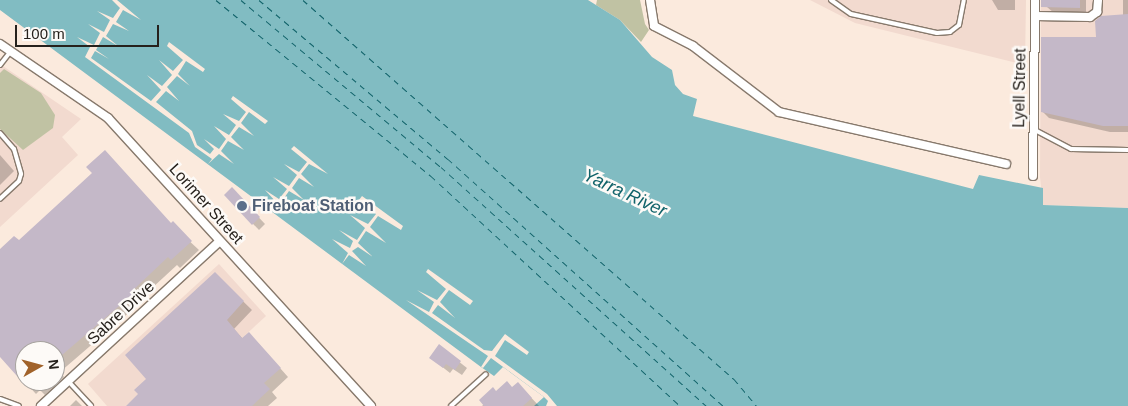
<!DOCTYPE html>
<html>
<head>
<meta charset="utf-8">
<style>
  body { margin:0 }
  #map { position:relative; width:1128px; height:406px; overflow:hidden; background:#fbeadd; font-family:Helvetica,sans-serif }
  div>[style] { position:absolute }
  [style*='--x'] { left:calc(var(--x)*1px); top:calc(var(--y)*1px); width:calc(var(--w)*1px); rotate:calc(var(--a)*1deg) }
  .industrial>* { inset:0; background:#f2dacf }
  .green>* { inset:0; background:#c0c2a3 }
  .water>* { inset:0; background:#81bcc2 }
  .pier>* { inset:0; background:#fbeadd }
  .shadow>* { inset:0; background:#0003 }
  .ferry>* { height:1px; margin-top:-0.5px; transform-origin:0; background:repeating-linear-gradient(90deg,#11636a 0 6px,transparent 0 11px) }
  .building>* { inset:0; background:#c4b8c8 }
  .roads { filter:drop-shadow(1px 0 #87796c) drop-shadow(-1px 0 #87796c) drop-shadow(0 1px #87796c) drop-shadow(0 -1px #87796c) }
  .lane>* { height:4px; margin:-2px; padding:0 2px; transform-origin:2px; border-radius:2px; background:#fff }
  .street>* { height:8px; margin:-4px; padding:0 4px; transform-origin:4px; border-radius:4px; background:#fff }
  .dots>* { width:14px; height:14px; translate:-50% -50%; box-sizing:border-box; border:2px solid #fdfaf7; border-radius:50% }
  span { translate:-50% -50%; white-space:nowrap; text-align:center; line-height:1.15; -webkit-text-stroke:5px #fdfaf7; paint-order:stroke }
  .street-label { font-size:16px; color:#26211c }
  .service-label { font-size:16px; color:#4e5e75; font-weight:700 }
  .left { translate:0 -50%; text-align:left }
  .water-label { font-size:18px; color:#11636a; font-style:italic }
  .north { position:absolute; left:15px; top:341px; width:50px; height:50px; box-sizing:border-box; background:#fdfaf7; border:1px solid #a7a39f; border-radius:50%; rotate:83deg; font-size:14px; font-weight:700; line-height:20px; text-align:center; color:#26211c }
  .north::after { content:''; display:block; margin:auto; width:18px; height:22px; background:#a1622a; clip-path:polygon(50% 0,100% 100%,50% 72%,0 100%) }
  .scale { position:absolute; left:15px; top:25px; width:144px; height:22px; box-sizing:border-box; border:2px solid #26211c; border-top:0; padding-left:6px; font-size:15px; line-height:18px; white-space:nowrap; color:#26211c; -webkit-text-stroke:4px #fdfaf7; paint-order:stroke }
</style>
</head>
<body>
<div id="map">
  <div class="industrial">
    <div style="clip-path:polygon(810px 0,1026px 0,1025px 65px,855px 23px)"></div>
    <div style="clip-path:polygon(1041px 0,1128px 0,1128px 208px,1043px 205px,1040px 177px)"></div>
    <div style="clip-path:polygon(0 64px,81px 119px,62px 137px,78px 155px,0 227px)"></div>
    <div style="clip-path:polygon(219px 264px,266px 316px,168px 406px,107px 406px,88px 384px)"></div>
  </div>
  <div class="green">
    <div style="clip-path:polygon(597px 0,640px 0,645px 24px,649px 30px,641px 42px,620px 20px,596px 5px)"></div>
    <div style="clip-path:polygon(4px 69px,41px 93px,55px 115px,53px 128px,23px 150px,0 129px,0 73px)"></div>
  </div>
  <div class="water">
    <div style="clip-path:polygon(0 0,588px 0,620px 20px,652px 57px,672px 70px,675px 85px,683px 94px,697px 99px,693px 116px,973px 189px,979px 175px,1043px 188px,1043px 205px,1128px 208px,1128px 406px,534px 406px,544px 397px,503px 367px,494px 376px,481px 367px,0 10px)"></div>
  </div>
  <div class="pier">
    <div style="clip-path:polygon(112px 0,117px 0,141px 20px,123px 10px,116px 22px,129px 31px,113px 24px,106px 36px,118px 46px,103px 37px,96px 50px,109px 59px,95px 51px,91px 58px,151px 101px,161px 90px,147px 75px,162px 86px,172px 75px,159px 60px,173px 71px,183px 60px,167px 46px,169px 42px,205px 69px,203px 72px,186px 61px,178px 74px,190px 86px,177px 76px,167px 87px,179px 101px,166px 91px,156px 102px,192px 131px,197px 145px,210px 154px,214px 149px,204px 139px,219px 149px,226px 139px,214px 126px,229px 135px,236px 125px,223px 114px,239px 121px,246px 112px,231px 99px,233px 96px,268px 121px,265px 124px,249px 112px,241px 123px,254px 136px,239px 127px,231px 137px,244px 150px,228px 141px,221px 151px,234px 164px,219px 154px,208px 164px,212px 159px,195px 147px,189px 133px,85px 57px,90px 47px,77px 37px,94px 45px,100px 33px,88px 24px,104px 32px,110px 20px,97px 11px,113px 18px,120px 8px)"></div>
    <div style="clip-path:polygon(294px 146px,328px 174px,309px 164px,301px 174px,314px 187px,299px 178px,292px 188px,304px 200px,289px 191px,282px 201px,295px 213px,281px 204px,273px 212px,277px 203px,265px 190px,279px 199px,287px 189px,273px 177px,289px 186px,297px 175px,284px 164px,299px 172px,307px 162px,291px 149px)"></div>
    <div style="clip-path:polygon(362px 196px,403px 226px,401px 230px,378px 216px,370px 227px,386px 243px,366px 231px,358px 243px,373px 257px,358px 247px,352px 251px,366px 266px,349px 255px,342px 264px,348px 253px,332px 239px,350px 248px,353px 241px,339px 230px,357px 240px,365px 228px,350px 215px,368px 224px,376px 214px,359px 200px)"></div>
    <div style="clip-path:polygon(428px 269px,473px 301px,470px 305px,449px 290px,440px 302px,455px 318px,438px 305px,432px 313px,484px 350px,492px 351px,505px 334px,529px 352px,527px 355px,505px 340px,495px 356px,547px 394px,557px 406px,546px 406px,548px 401px,544px 397px,491px 358px,483px 368px,481px 367px,488px 356px,406px 300px,429px 312px,434px 302px,417px 290px,437px 300px,446px 289px,426px 272px)"></div>
  </div>
  <div class="shadow">
    <div style="clip-path:polygon(992px 0,1015px 0,1015px 10px,998px 10px)"></div>
    <div style="clip-path:polygon(1048px 0,1086px 0,1086px 13px,1054px 13px,1047px 7px)"></div>
    <div style="clip-path:polygon(1123px 0,1128px 0,1128px 132px,1110px 132px,1049px 118px,1042px 111px,1098px 38px,1123px 15px)"></div>
    <div style="clip-path:polygon(0 155px,14px 171px,0 185px)"></div>
    <div style="clip-path:polygon(225px 195px,238px 195px,265px 224px,259px 230px)"></div>
    <div style="clip-path:polygon(evenodd,171px 224px,199px 250px,180px 268px,177px 265px,138px 301px,140px 303px,60px 372px,64px 377px,45px 395px,40px 390px,36px 394px,0 355px,0 250px,19px 242px,171px 224px,25px 351px,55px 351px,55px 381px,25px 381px,25px 351px)"></div>
    <div style="clip-path:polygon(215px 274px,252px 310px,234px 329px,243px 339px,257px 342px,288px 377px,272px 392px,277px 398px,268px 406px,134px 406px)"></div>
    <div style="clip-path:polygon(439px 346px,467px 368px,462px 375px,453px 369px,450px 373px,431px 358px)"></div>
    <div style="clip-path:polygon(512px 389px,526px 392px,539px 406px,482px 406px,497px 392px)"></div>
    <div style="clip-path:polygon(76px 400px,82px 406px,70px 406px)"></div>
  </div>
  <div class="ferry">
    <div style="--x:216;--y:0;--w:278;--a:39.3"></div>
    <div style="--x:431;--y:176;--w:339;--a:42.7"></div>
    <div style="--x:241;--y:0;--w:261;--a:39.9"></div>
    <div style="--x:441;--y:167;--w:357;--a:42"></div>
    <div style="--x:259;--y:0;--w:247;--a:40.1"></div>
    <div style="--x:448;--y:159;--w:370;--a:41.9"></div>
    <div style="--x:303;--y:0;--w:574;--a:41.33"></div>
    <div style="--x:734;--y:379;--w:35;--a:50"></div>
  </div>
  <div class="building">
    <div style="clip-path:polygon(1041px 0,1080px 0,1080px 8px,1041px 7px)"></div>
    <div style="clip-path:polygon(1128px 14px,1128px 126px,1103px 126px,1041px 112px,1041px 37px,1096px 37px,1095px 21px,1101px 16px)"></div>
    <div style="clip-path:polygon(105px 150px,171px 223px,173px 221px,192px 241px,171px 260px,168px 257px,131px 292px,133px 294px,55px 361px,55px 351px,25px 351px,25px 385px,0 357px,0 249px,14px 236px,19px 240px,92px 173px,86px 167px)"></div>
    <div style="clip-path:polygon(232px 187px,260px 217px,252px 225px,224px 195px)"></div>
    <div style="clip-path:polygon(215px 272px,244px 301px,227px 320px,242px 338px,249px 332px,281px 368px,264px 383px,270px 389px,252px 406px,126px 406px,138px 394px,134px 390px,146px 379px,125px 355px)"></div>
    <div style="clip-path:polygon(439px 344px,461px 361px,455px 370px,446px 364px,443px 368px,429px 358px)"></div>
    <div style="clip-path:polygon(507px 381px,512px 387px,518px 382px,532px 398px,523px 406px,484px 406px,479px 400px,493px 387px,496px 391px)"></div>
  </div>
  <div class="roads">
    <div class="lane">
      <div style="--x:831;--y:0;--w:24;--a:35"></div>
      <div style="--x:851;--y:14;--w:88;--a:12.5"></div>
      <div style="--x:937;--y:33;--w:13;--a:-4"></div>
      <div style="--x:950;--y:32;--w:11;--a:-38"></div>
      <div style="--x:959;--y:25;--w:25;--a:-79"></div>
      <div style="--x:0;--y:65;--w:16;--a:-52"></div>
      <div style="--x:1033;--y:129;--w:43;--a:27.8"></div>
      <div style="--x:1071;--y:149;--w:57;--a:1"></div>
      <div style="--x:0;--y:133;--w:21;--a:49"></div>
      <div style="--x:14;--y:149;--w:26;--a:74"></div>
      <div style="--x:21;--y:174;--w:7;--a:106"></div>
      <div style="--x:19;--y:181;--w:26;--a:137"></div>
      <div style="--x:68;--y:381;--w:34;--a:47"></div>
      <div style="--x:0;--y:399;--w:20;--a:20"></div>
      <div style="--x:451;--y:406;--w:47;--a:-42.4"></div>
    </div>
    <div class="street">
      <div style="--x:650;--y:0;--w:26;--a:81"></div>
      <div style="--x:654;--y:26;--w:44;--a:27.1"></div>
      <div style="--x:693;--y:46;--w:108;--a:37.5"></div>
      <div style="--x:779;--y:112;--w:233;--a:12.9"></div>
      <div style="--x:1035;--y:16;--w:55;--a:1"></div>
      <div style="--x:1090;--y:17;--w:9;--a:-36"></div>
      <div style="--x:1097;--y:12;--w:12;--a:-85"></div>
      <div style="--x:0;--y:44;--w:131;--a:34.4"></div>
      <div style="--x:108;--y:118;--w:390;--a:47.6"></div>
      <div style="--x:1033;--y:176;--w:176;--a:-89.3"></div>
      <div style="--x:41;--y:406;--w:243;--a:-42.7"></div>
    </div>
  </div>
  <div class="dots">
    <div style="left:242px;top:206px;background:#5c6f8a"></div>
  </div>
  <div class="street-label">
    <span style="left:1020px;top:88px;rotate:-89deg">Lyell Street</span>
    <span style="left:206px;top:204px;rotate:48deg">Lorimer Street</span>
    <span style="left:121px;top:313px;rotate:-43deg">Sabre Drive</span>
  </div>
  <div class="service-label">
    <span class="left" style="left:252px;top:206px">Fireboat Station</span>
  </div>
  <div class="water-label">
    <span style="left:625px;top:193px;rotate:25deg">Yarra River</span>
  </div>
  <div class="north">N</div>
  <div class="scale">100 m</div>
</div>
</body>
</html>
